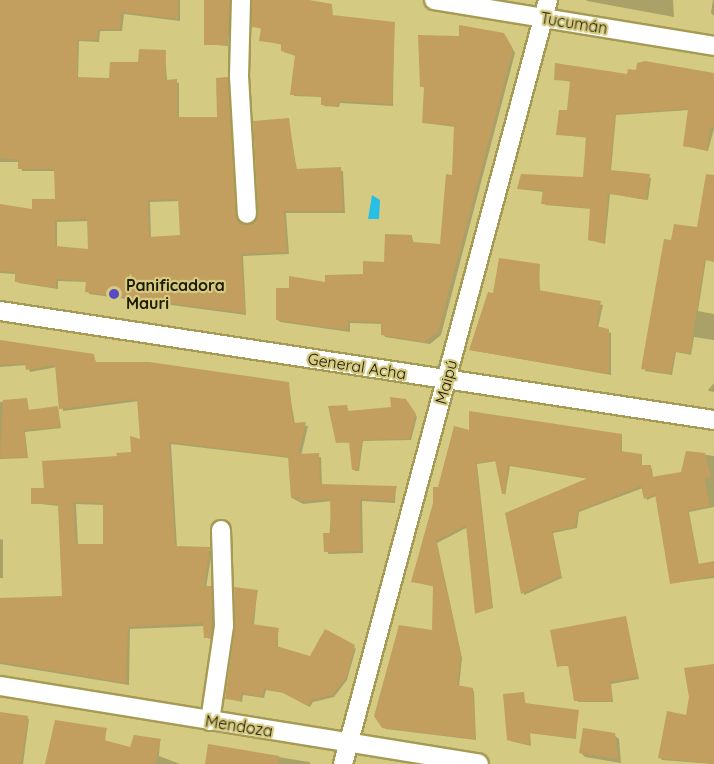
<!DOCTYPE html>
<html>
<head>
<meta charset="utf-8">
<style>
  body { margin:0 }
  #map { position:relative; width:714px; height:764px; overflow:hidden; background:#d5ca82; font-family:Quicksand,sans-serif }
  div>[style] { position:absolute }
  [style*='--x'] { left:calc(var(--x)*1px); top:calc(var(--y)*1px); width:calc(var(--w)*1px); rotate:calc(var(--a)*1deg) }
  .water>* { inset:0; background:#28bfe6 }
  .shadow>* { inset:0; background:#0003 }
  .building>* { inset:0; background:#c29f5f }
  .roads { filter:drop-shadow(2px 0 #a59b54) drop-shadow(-2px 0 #a59b54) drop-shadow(0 2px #a59b54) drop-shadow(0 -2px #a59b54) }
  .minor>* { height:18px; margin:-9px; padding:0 9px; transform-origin:9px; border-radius:9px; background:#fff }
  .dots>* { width:16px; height:16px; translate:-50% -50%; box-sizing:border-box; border:3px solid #d5ca82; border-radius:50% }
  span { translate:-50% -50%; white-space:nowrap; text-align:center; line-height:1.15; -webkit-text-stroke:4.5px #d5ca82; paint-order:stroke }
  .street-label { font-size:16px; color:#1f1a00 }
  .poi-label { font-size:16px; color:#1f1a00; font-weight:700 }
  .left { translate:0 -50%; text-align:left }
</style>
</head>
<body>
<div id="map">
  <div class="water">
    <div style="clip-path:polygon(372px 195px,380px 200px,379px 219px,368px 219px)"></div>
  </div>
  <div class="shadow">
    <div style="clip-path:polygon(evenodd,0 0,180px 0,180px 21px,124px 14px,122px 31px,100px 31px,99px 42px,79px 41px,78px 79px,111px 79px,165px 52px,167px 81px,179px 83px,179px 118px,219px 118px,227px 79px,238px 218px,242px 225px,254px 225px,260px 214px,288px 120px,297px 170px,343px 171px,345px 213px,286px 213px,289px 254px,243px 256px,246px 315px,89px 294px,87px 282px,58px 281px,58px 289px,19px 283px,16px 274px,0 273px,0 205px,34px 211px,56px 200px,56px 171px,22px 171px,20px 162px,0 162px,0 0,180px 201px,181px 237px,151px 239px,150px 202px,180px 201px,0 0,89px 221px,89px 250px,57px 248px,57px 222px,89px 221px)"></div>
    <div style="clip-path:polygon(205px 0,232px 0,228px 46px,206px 44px)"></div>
    <div style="clip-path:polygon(253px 0,298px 0,332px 6px,333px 17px,394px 24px,393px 106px,340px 103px,339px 107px,324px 106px,322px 97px,294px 96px,296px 56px,284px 52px,283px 45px,261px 40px,262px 29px,253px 26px)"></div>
    <div style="clip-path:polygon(586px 0,673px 0,674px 17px,587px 1px)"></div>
    <div style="clip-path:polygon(713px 0,714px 0,714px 16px,711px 13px)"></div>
    <div style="clip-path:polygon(506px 37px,515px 53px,441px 335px,430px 344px,385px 337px,383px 324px,350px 323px,350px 332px,280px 322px,277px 319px,327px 284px,364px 275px,386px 264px,412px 237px,414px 244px,441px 245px,453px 177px,456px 127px,424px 123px,426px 89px,421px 86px)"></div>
    <div style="clip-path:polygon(714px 74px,714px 129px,708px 151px,684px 146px,689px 110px,616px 115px,611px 171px,651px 178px,648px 200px,610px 194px,605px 244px,589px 240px,592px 209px,545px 205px,545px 192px,518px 189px,584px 178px,588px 138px,558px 134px,569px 112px,571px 82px,556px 79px)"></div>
    <div style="clip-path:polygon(714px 185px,714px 262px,706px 260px,698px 311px,714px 314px,714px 340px,694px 337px,691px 355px,676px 352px,672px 375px,645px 371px,673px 242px,698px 229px)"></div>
    <div style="clip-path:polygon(539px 265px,540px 292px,603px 305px,598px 328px,611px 333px,611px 375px,470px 350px,495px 295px)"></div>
    <div style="clip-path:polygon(evenodd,0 342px,93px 355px,97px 364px,288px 384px,295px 424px,308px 426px,301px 456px,321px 457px,322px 486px,396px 487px,395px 503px,362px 501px,363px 553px,328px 554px,332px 501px,303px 504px,292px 498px,289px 458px,171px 444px,177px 548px,212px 551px,206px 588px,214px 591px,213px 640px,205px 637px,205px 626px,130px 629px,129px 685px,0 664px,0 600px,64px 597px,59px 506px,32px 503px,45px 490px,133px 453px,141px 441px,139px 401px,63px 411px,57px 367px,30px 372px,27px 365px,0 367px,0 342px,76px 504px,104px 505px,104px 545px,78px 545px,76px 504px)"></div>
    <div style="clip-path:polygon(714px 383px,714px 392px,709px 391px,708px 390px)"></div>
    <div style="clip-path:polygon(27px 399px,29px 411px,58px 408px,61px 428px,25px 432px,28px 458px,0 459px,0 402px)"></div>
    <div style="clip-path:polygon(407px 403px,417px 417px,411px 440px,363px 441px,359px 471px,355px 471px,351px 443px,338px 442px,347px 407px,349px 412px,392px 408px)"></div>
    <div style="clip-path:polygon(470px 432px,622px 435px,622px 453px,642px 456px,642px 467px,652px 469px,653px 478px,682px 473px,687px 452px,714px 456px,714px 507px,689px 512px,699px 565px,714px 562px,714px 578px,672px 583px,656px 496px,647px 500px,643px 488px,579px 512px,577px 528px,553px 533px,562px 578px,524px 595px,507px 513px,589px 479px,510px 466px,505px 496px,497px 461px,477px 464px,493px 608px,477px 613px,468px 527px,437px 543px,462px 658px,459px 687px,474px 691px,476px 740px,386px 729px,383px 727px,434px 632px,435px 587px,413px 581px,439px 488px)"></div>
    <div style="clip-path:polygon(0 539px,3px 540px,3px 578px,0 578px)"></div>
    <div style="clip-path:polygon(257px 592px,254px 625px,278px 629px,278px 648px,311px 658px,356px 648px,347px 680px,334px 697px,313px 702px,310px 707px,284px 693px,266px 690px,264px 698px,243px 695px,242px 702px,226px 698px)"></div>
    <div style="clip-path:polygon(625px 617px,639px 679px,611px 684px,613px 702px,578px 702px,569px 666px,558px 666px)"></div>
    <div style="clip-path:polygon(714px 666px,714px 764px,662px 760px,660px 757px,687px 717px)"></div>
    <div style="clip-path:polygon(523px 694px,526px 704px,578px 711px,576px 739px,530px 733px,531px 746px,510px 741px)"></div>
    <div style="clip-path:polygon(0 713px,29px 719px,23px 764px,0 764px)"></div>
    <div style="clip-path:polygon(106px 730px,105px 742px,131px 749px,160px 741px,159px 756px,180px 764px,47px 764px)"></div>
    <div style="clip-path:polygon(614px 735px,619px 739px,621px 763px,585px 757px,580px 752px)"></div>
    <div style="clip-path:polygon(210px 746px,309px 762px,311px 764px,207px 764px)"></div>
  </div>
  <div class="building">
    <div style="clip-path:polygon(evenodd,0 0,178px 0,178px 19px,121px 12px,120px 29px,98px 29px,97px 40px,77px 40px,77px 77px,109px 78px,110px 62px,138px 62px,139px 49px,166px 50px,165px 80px,177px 79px,177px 117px,217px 117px,216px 78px,228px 77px,238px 221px,248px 225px,258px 214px,253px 121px,289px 118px,296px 169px,341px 167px,343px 211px,284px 211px,287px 252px,241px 254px,245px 313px,85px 292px,86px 281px,56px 279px,56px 288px,15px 282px,15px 272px,0 271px,0 204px,32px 209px,32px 199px,55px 199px,54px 169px,18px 169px,18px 160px,0 158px,0 0,178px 199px,180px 235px,149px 237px,148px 200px,178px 199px,0 0,87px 219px,88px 249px,55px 246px,55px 220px,87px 219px)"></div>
    <div style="clip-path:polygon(204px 0,230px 0,227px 45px,204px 45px)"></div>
    <div style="clip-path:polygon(252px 0,309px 0,332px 4px,332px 15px,395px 22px,392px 104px,338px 101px,338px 106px,321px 105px,321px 96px,290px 95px,295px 55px,281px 51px,281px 44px,259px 41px,261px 28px,252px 27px)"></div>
    <div style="clip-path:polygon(459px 25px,504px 33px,513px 49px,438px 332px,424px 342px,381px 335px,381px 322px,348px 321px,348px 330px,276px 320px,276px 288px,289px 288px,289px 276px,325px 282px,325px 275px,363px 274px,363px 261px,384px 262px,385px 234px,412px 235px,412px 242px,440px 244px,446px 174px,452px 175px,454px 125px,422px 123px,424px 87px,420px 87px,418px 35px,459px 36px)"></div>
    <div style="clip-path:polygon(645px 61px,714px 73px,714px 127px,710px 127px,707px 150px,683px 146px,688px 109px,615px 114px,610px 170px,650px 174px,646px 200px,608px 193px,604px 243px,588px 240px,590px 208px,541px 204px,543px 190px,517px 189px,521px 174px,583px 177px,586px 137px,556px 135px,559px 110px,567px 110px,570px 81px,554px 80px,555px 63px,627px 74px,628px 69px,636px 70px,637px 63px)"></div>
    <div style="clip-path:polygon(706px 174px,714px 175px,714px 261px,705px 260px,690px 354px,675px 351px,670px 374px,641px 369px,664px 239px,671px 240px,674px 224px,697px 227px)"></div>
    <div style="clip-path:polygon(499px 258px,540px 264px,538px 290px,601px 301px,596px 326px,609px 329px,609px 374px,469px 350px,488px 292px,493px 293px)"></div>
    <div style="clip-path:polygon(evenodd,0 340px,94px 354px,95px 362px,149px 362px,289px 382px,293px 423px,306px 422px,298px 454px,319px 453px,320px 484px,397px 486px,393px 501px,360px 499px,361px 551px,324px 552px,323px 533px,331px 533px,330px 499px,299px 501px,299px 497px,291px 498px,288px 457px,169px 442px,175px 546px,210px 547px,204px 586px,212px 586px,211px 638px,204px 638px,203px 623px,128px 627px,126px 683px,0 662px,0 598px,62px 596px,58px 504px,31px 504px,31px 488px,44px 488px,42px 461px,117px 456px,116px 453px,131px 452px,130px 436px,140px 439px,137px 399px,59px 409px,55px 365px,26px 370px,25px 363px,0 365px,0 340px,73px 502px,103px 503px,103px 544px,76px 544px,73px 502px)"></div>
    <div style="clip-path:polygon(390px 397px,406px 399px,416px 414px,409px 439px,362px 440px,358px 470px,352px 470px,349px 442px,336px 443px,328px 406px,347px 405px,348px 411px,391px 407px)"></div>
    <div style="clip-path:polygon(27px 398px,28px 410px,58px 406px,60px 427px,24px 430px,27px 457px,0 458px,3px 400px)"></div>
    <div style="clip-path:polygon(469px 411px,622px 434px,620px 451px,642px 454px,641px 465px,651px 465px,652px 477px,681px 472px,686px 451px,705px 453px,711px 477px,704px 479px,710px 506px,688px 510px,698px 564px,714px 561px,714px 576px,670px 584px,655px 494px,644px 499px,641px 486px,578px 511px,575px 527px,552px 531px,561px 576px,521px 594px,505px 513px,588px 478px,508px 465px,505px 494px,502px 494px,495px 460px,476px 463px,492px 607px,475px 614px,466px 525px,436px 541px,461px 655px,457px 685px,473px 688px,475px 739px,382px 728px,374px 716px,399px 625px,432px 630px,433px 586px,411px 582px,433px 503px,433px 487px,438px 487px,454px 426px,469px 430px)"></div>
    <div style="clip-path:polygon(234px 587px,258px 590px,252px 624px,279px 628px,276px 646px,310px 656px,325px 629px,355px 645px,346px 678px,332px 695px,311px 700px,308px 706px,281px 692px,264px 689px,262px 697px,242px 693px,240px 701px,225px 699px,235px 627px)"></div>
    <div style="clip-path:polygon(626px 616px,638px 677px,610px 682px,612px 701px,574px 701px,568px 665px,557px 667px,550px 630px)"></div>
    <div style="clip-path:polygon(714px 664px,714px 764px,658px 758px,667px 711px,686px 715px,689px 697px,684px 668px)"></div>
    <div style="clip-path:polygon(524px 692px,525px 703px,579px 710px,575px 738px,529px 733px,530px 745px,507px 740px,503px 694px)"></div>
    <div style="clip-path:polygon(0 712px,28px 716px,21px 764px,0 764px)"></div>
    <div style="clip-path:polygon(55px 720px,107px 728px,104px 740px,130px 747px,134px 735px,161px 739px,155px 764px,45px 764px)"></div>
    <div style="clip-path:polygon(583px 728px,615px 733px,618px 759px,579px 753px)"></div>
    <div style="clip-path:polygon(208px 744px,279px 756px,279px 764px,205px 764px)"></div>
  </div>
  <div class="roads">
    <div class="minor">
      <div style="--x:241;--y:0;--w:76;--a:91.5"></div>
      <div style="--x:239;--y:76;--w:138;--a:86.7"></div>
      <div style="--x:434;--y:0;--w:284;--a:9.3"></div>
      <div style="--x:0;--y:311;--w:722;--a:8.68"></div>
      <div style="--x:0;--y:686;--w:485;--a:9.2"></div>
      <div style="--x:210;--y:721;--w:96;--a:-81.6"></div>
      <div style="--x:224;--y:626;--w:96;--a:-91.8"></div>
      <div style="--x:343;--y:764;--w:791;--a:-74.98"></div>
    </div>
  </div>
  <div class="dots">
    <div style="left:114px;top:294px;background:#554bc3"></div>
  </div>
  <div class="street-label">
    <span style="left:574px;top:23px;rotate:9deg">Tucumán</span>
    <span style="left:357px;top:366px;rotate:9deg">General Acha</span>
    <span style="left:446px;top:382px;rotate:-75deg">Maipú</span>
    <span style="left:239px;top:726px;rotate:9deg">Mendoza</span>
  </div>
  <div class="poi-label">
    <span class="left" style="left:126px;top:294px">Panificadora<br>Mauri</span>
  </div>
</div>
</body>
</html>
